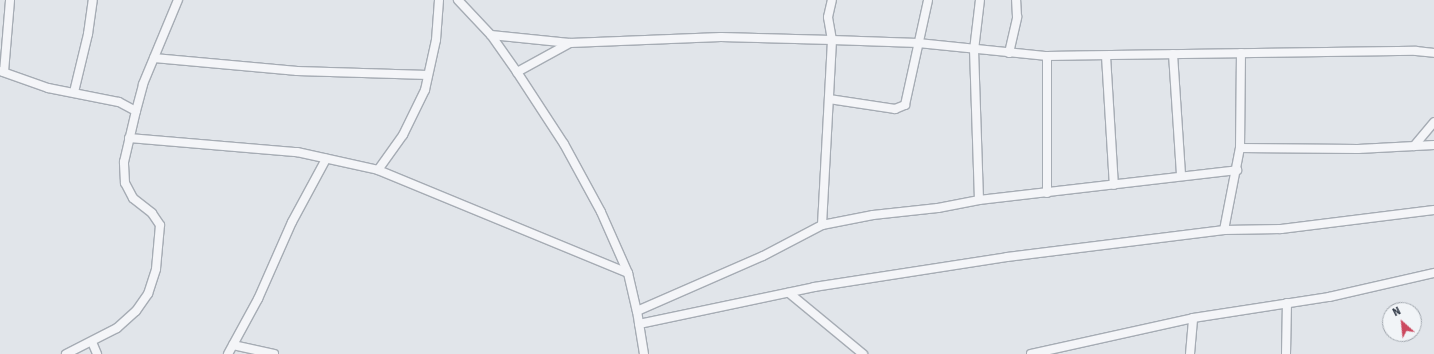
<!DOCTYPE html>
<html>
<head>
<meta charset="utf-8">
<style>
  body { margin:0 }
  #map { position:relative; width:1434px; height:354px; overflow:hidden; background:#e1e5ea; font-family:"Source Sans 3",sans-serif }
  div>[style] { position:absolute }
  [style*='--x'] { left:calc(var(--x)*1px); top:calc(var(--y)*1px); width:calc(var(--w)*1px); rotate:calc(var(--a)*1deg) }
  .roads { filter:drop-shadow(1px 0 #a6acb4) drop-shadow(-1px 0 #a6acb4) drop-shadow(0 1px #a6acb4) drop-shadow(0 -1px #a6acb4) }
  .minor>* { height:8px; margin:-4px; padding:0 4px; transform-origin:4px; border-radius:4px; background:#f4f5f8 }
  span { translate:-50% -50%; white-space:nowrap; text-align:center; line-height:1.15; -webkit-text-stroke:3.5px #f1f4f7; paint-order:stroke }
  .north { position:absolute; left:1382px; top:302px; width:40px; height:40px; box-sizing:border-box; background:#f1f4f7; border:1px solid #a1a7ae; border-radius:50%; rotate:333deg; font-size:11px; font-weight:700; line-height:16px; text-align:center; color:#2a3341 }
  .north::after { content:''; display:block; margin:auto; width:14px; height:18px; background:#cc495f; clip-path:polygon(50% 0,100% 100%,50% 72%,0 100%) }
</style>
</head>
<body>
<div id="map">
  <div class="roads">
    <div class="minor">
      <div style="--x:458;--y:0;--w:48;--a:46.7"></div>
      <div style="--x:491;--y:35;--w:45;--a:54.9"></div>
      <div style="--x:517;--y:72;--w:86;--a:56.9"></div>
      <div style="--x:564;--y:144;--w:77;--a:61.4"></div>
      <div style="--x:601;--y:212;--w:67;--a:66.1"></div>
      <div style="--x:628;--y:273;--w:39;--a:77"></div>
      <div style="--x:637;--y:311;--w:44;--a:80.8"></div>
      <div style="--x:491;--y:35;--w:79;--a:5.8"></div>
      <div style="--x:570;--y:43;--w:151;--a:-2.3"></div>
      <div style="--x:721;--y:37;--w:111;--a:1.5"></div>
      <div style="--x:832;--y:40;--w:86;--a:2"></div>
      <div style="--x:918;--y:43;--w:130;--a:5.8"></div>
      <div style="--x:1047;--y:56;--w:369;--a:-0.8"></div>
      <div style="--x:1416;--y:51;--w:18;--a:6"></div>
      <div style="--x:1009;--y:53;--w:37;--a:-77"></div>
      <div style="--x:1017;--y:17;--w:17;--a:-93"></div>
      <div style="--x:1173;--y:54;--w:122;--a:86.2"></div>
      <div style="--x:1047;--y:56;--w:137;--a:90"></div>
      <div style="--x:1106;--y:56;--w:129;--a:86.5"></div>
      <div style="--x:154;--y:58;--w:144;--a:5.2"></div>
      <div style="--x:297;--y:71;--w:131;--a:1.7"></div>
      <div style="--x:0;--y:71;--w:51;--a:19.5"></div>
      <div style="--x:48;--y:88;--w:72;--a:11.2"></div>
      <div style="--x:119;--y:102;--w:19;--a:28"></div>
      <div style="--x:136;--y:111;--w:28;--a:-75"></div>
      <div style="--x:143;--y:84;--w:91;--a:-67.4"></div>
      <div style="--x:4;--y:72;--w:72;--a:-85.2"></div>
      <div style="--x:517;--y:72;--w:60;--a:-28.7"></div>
      <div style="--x:74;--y:92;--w:60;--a:-76.4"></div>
      <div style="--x:88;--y:34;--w:34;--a:-82"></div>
      <div style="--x:829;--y:99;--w:67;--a:8.6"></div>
      <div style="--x:895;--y:109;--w:11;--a:-22"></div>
      <div style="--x:905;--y:105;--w:107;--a:-77.6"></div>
      <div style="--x:129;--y:138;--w:169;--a:4.8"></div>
      <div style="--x:297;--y:152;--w:83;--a:12.5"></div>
      <div style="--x:378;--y:170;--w:270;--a:22.4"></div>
      <div style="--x:1414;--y:146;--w:31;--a:-50"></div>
      <div style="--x:1240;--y:148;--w:118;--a:0.5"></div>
      <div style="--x:1358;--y:149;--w:76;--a:-3"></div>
      <div style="--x:378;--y:170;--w:43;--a:-54.5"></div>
      <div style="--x:403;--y:135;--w:50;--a:-63.9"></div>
      <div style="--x:425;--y:90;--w:51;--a:-77.6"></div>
      <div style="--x:436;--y:40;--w:40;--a:-85.7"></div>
      <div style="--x:979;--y:200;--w:150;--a:-91.9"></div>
      <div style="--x:974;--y:50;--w:50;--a:-83.2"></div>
      <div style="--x:822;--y:225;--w:185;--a:-86.9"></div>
      <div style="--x:832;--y:40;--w:23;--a:-100"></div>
      <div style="--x:828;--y:17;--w:17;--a:-77"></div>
      <div style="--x:1224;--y:230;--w:84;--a:-79"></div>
      <div style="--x:1240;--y:148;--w:95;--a:-89.4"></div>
      <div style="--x:789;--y:293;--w:96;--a:39.5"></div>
      <div style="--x:637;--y:311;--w:137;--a:-23.6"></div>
      <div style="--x:763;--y:256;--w:67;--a:-27.7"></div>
      <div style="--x:822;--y:225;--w:52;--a:-11.1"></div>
      <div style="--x:873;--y:215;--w:65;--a:-6.1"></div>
      <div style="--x:938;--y:208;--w:42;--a:-11"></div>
      <div style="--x:979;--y:200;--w:260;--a:-6.6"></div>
      <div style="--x:639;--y:324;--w:179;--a:-11.9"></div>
      <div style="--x:814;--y:287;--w:195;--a:-8.8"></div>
      <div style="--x:1007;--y:257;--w:219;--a:-7.1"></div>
      <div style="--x:1224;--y:230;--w:57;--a:-1"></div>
      <div style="--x:1281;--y:229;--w:154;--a:-7.1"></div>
      <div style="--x:92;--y:342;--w:13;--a:67"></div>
      <div style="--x:233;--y:345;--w:42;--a:12.4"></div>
      <div style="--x:66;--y:354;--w:57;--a:-27"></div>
      <div style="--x:117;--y:328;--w:25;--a:-42"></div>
      <div style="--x:136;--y:311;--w:21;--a:-55"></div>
      <div style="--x:148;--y:294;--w:26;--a:-72"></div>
      <div style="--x:156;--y:269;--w:44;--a:-84.8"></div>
      <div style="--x:160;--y:225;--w:14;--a:-124"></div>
      <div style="--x:152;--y:213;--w:24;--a:-142"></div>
      <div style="--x:133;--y:198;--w:17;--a:-118"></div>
      <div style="--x:125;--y:183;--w:21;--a:-93"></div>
      <div style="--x:124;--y:162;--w:52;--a:-76.8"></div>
      <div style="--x:228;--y:354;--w:63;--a:-61.4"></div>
      <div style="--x:258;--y:299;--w:84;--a:-66.2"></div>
      <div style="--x:292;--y:222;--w:72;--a:-61.6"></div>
      <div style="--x:1031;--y:354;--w:166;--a:-12.5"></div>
      <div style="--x:1193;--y:318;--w:138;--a:-8.8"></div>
      <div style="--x:1329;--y:297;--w:108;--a:-12.9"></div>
      <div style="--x:1190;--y:354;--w:36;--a:-85"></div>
      <div style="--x:1286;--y:354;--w:51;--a:-88.9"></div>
    </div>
  </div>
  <div class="north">N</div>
</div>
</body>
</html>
